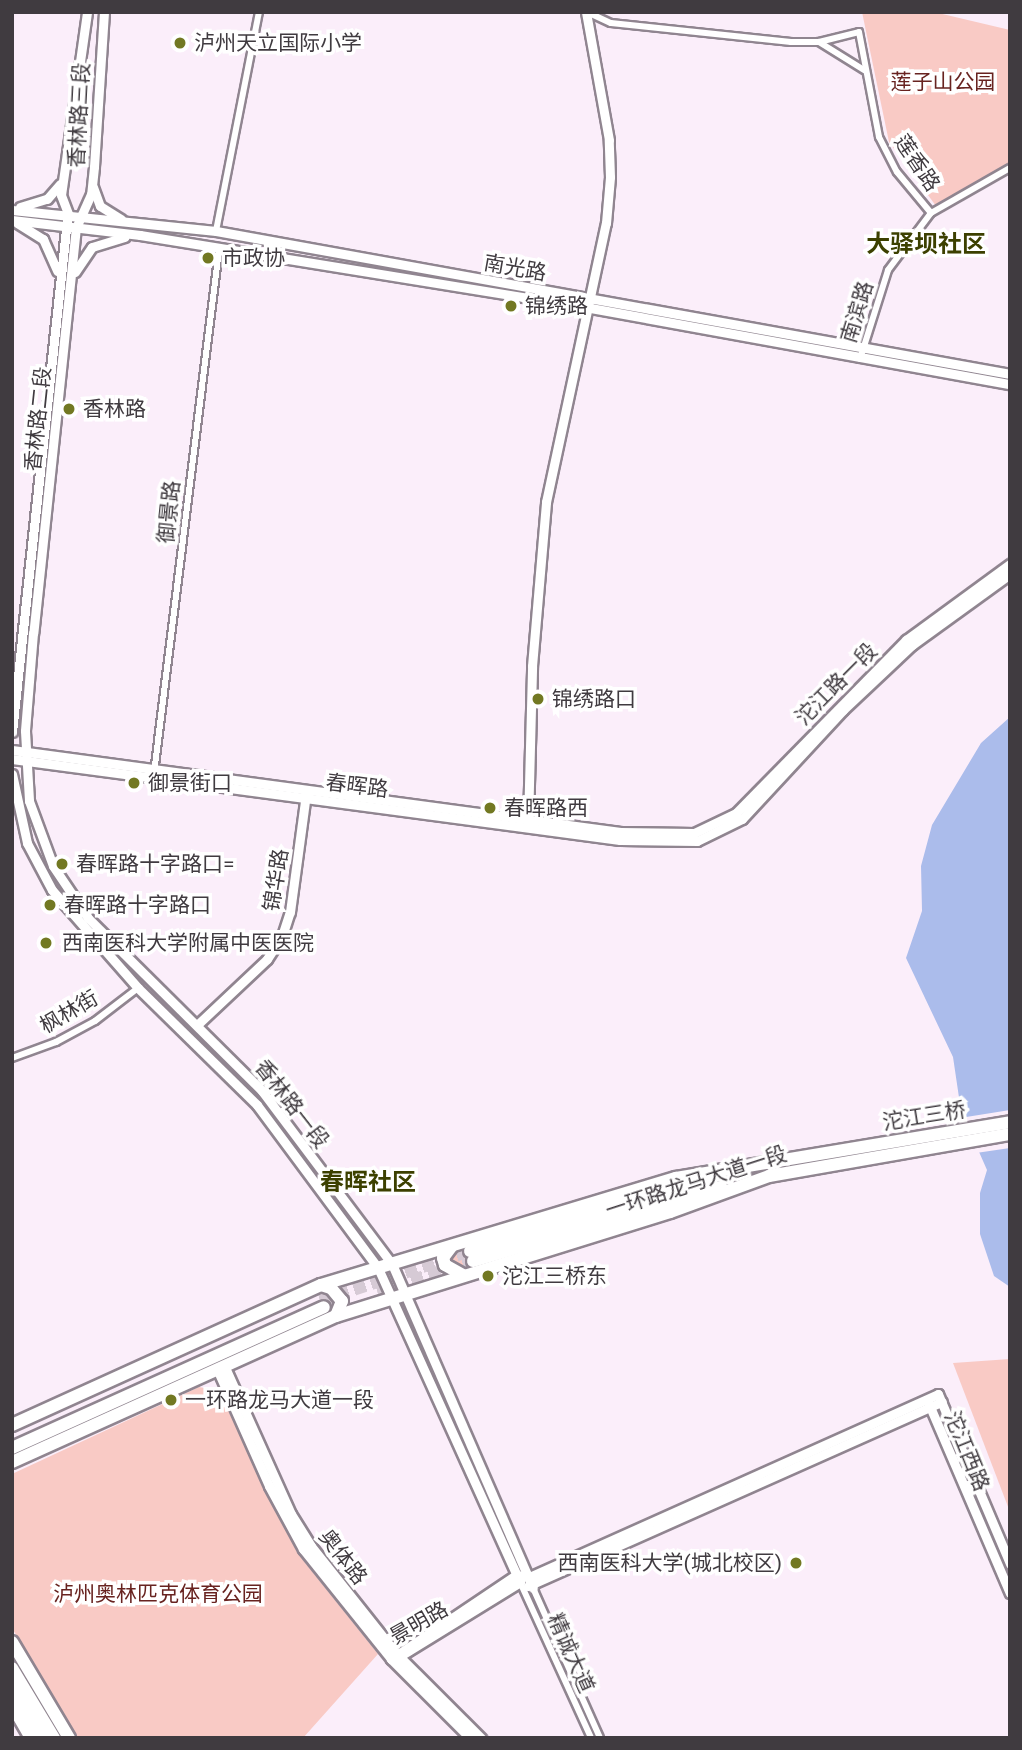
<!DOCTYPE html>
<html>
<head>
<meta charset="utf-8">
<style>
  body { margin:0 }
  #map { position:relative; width:1022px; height:1750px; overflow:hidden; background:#fbeefa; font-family:Roboto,"Noto Sans SC",sans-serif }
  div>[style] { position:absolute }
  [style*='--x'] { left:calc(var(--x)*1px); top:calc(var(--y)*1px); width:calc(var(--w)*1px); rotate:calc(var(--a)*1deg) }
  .green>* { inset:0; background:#f9cac5 }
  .water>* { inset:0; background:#abbceb }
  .pier>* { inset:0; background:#fbeefa }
  .highway-tunnel>* { height:12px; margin-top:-6px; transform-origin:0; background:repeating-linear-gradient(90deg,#d6cad5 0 12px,transparent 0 18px) }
  .roads { filter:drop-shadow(2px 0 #908590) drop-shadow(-2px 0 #908590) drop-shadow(0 2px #908590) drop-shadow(0 -2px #908590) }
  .street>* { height:6px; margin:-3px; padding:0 3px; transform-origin:3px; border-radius:3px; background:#fff }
  .secondary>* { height:9px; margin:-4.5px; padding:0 4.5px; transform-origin:4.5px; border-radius:4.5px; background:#fff }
  .highway>* { height:12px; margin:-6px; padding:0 6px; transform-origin:6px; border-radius:6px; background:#fff }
  .dots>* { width:19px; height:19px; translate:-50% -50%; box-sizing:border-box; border:4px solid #fff; border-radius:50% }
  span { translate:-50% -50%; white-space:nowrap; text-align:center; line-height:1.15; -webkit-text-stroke:7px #fff; paint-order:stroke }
  .poi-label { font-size:21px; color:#403b40 }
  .left { translate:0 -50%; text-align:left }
  .right { translate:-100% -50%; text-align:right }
  .park-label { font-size:21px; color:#682320 }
  .street-label { font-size:21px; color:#403b40 }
  .quarter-label { font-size:24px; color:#3c4000; font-weight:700 }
  .frame { position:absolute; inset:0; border:14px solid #403b40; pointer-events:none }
</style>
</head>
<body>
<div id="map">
  <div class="green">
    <div style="clip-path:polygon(862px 12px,934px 12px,1010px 30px,1010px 163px,936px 206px,889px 142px)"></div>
    <div style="clip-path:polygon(468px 1246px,472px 1266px,461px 1269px,451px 1264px,456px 1250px)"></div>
    <div style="clip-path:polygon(1010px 1359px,1010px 1512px,953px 1363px)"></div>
    <div style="clip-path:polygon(199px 1387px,220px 1391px,265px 1492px,303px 1560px,378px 1654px,303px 1738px,78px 1738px,12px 1628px,12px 1474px)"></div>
  </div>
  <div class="water">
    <div style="clip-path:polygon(1010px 717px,1010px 1287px,994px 1276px,980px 1234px,980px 1193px,987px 1170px,961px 1111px,953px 1057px,906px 958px,922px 911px,921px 866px,932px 825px,981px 743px)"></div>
  </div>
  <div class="pier">
    <div style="clip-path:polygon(1010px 1110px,1010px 1148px,976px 1153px,960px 1118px)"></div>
  </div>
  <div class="highway-tunnel">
    <div style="--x:377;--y:1291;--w:101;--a:-17.4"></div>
    <div style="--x:320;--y:1301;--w:158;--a:-18.4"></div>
  </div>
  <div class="roads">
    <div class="street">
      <div style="--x:587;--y:12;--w:26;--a:25"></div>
      <div style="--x:611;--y:23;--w:181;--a:6"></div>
      <div style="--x:791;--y:42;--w:28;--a:0"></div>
      <div style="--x:819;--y:42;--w:41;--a:-14"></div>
      <div style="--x:859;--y:32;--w:107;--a:79.2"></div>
      <div style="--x:879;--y:137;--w:39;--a:63"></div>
      <div style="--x:897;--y:172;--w:53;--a:50.3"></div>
      <div style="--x:819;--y:42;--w:53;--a:31.9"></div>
      <div style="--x:216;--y:231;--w:223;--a:-78.9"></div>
      <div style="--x:860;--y:359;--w:93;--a:-72.5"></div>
      <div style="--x:888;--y:270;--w:71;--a:-53"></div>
      <div style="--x:931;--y:213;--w:91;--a:-29.7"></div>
      <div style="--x:154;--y:773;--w:527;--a:-82.92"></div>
      <div style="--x:12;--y:1058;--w:47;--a:-20"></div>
      <div style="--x:56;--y:1042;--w:44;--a:-28.3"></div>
      <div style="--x:95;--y:1021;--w:54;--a:-37.5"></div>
      <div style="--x:520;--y:1582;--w:171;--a:65.5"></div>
      <div style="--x:533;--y:1588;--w:164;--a:65.9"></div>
    </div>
    <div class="secondary">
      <div style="--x:104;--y:12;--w:155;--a:93.7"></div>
      <div style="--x:94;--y:167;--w:27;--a:96"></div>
      <div style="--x:91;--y:194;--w:36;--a:114"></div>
      <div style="--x:76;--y:227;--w:408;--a:96"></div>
      <div style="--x:33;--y:633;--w:98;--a:94.7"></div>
      <div style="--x:25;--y:731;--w:70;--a:86.7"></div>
      <div style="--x:29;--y:801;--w:69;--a:69.7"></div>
      <div style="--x:53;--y:866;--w:63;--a:56.1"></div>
      <div style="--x:88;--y:918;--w:245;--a:44.8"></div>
      <div style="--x:262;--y:1091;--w:216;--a:53.1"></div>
      <div style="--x:392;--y:1264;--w:353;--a:66.5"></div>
      <div style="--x:93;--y:187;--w:20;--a:70"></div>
      <div style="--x:100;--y:206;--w:25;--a:32"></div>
      <div style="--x:20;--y:207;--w:28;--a:-17"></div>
      <div style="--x:47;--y:199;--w:20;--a:-49"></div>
      <div style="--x:12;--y:210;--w:205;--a:5.9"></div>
      <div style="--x:216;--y:231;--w:807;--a:10.21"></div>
      <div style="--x:69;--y:216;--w:22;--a:-111"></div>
      <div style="--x:61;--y:195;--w:185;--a:-81.9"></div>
      <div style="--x:12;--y:220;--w:129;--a:6.7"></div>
      <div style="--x:140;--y:235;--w:451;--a:9.2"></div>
      <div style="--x:585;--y:307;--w:432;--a:10.3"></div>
      <div style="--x:17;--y:223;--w:31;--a:32"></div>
      <div style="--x:43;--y:239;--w:35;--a:66"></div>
      <div style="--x:75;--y:272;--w:30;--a:-56"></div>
      <div style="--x:92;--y:247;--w:34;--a:-17"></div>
      <div style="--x:12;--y:732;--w:515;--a:-83.87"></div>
      <div style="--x:12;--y:750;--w:614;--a:7.68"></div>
      <div style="--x:620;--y:832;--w:74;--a:0.8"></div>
      <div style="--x:694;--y:833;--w:47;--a:-25.5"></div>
      <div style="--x:736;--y:813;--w:243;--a:-45.5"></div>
      <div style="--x:906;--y:640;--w:129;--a:-36.2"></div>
      <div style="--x:12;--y:759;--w:613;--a:7.59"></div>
      <div style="--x:620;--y:840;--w:77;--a:0.7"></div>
      <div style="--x:697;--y:841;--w:50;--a:-26.1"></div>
      <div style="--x:742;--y:819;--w:149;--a:-47.2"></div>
      <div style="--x:843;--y:710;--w:95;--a:-43.3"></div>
      <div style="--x:912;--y:645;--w:121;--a:-35.9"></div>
      <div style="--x:12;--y:774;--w:71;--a:77.7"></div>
      <div style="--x:27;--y:843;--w:53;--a:62"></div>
      <div style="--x:52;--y:890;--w:130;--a:48.7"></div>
      <div style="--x:138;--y:988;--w:167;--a:44.5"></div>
      <div style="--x:257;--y:1105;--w:203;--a:53.4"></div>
      <div style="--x:378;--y:1268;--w:345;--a:65.7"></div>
      <div style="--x:528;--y:823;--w:157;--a:-88.5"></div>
      <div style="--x:532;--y:666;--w:165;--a:-85.1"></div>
      <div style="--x:546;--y:502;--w:285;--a:-77.9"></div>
      <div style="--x:606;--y:223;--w:46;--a:-85"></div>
      <div style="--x:610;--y:177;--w:37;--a:-92"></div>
      <div style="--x:609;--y:140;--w:130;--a:-100.2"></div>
      <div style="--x:197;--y:1025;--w:96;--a:-43.3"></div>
      <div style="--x:267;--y:959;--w:27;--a:-57"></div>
      <div style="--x:282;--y:936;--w:25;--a:-72"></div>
      <div style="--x:290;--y:912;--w:119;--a:-82.3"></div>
      <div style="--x:224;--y:1365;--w:163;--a:65.8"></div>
      <div style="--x:291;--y:1514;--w:38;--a:58"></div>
      <div style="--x:311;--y:1546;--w:135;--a:51.6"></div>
      <div style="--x:395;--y:1652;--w:122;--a:45"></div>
      <div style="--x:217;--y:1369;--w:128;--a:66"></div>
      <div style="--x:269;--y:1486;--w:72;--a:61.6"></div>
      <div style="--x:303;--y:1549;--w:141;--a:51.3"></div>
      <div style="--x:391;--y:1659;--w:112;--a:45"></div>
      <div style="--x:928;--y:1402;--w:208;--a:66.8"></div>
      <div style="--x:528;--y:1586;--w:453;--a:-24"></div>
      <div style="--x:397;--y:1658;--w:145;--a:-31.7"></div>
      <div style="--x:391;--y:1659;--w:151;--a:-33.9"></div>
      <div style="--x:516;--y:1575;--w:13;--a:9"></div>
      <div style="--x:529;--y:1577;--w:448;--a:-24.1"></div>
      <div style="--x:938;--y:1394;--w:185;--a:67"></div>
    </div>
    <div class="highway">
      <div style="--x:452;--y:1246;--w:15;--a:127"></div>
      <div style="--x:443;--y:1258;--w:7;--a:74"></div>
      <div style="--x:445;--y:1265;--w:21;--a:29"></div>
      <div style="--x:470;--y:1251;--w:252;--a:-16.6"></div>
      <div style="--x:473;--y:1261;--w:259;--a:-16.6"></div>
      <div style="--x:321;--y:1285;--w:10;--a:17"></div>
      <div style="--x:331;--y:1288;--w:17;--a:50"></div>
      <div style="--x:342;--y:1301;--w:16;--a:112"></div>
      <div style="--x:12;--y:1425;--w:339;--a:-24.4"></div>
      <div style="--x:321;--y:1285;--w:371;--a:-16.8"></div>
      <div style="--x:676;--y:1178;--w:339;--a:-9.5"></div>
      <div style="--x:12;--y:1448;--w:342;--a:-24.3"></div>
      <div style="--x:12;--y:1462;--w:355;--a:-24.3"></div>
      <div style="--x:336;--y:1316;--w:350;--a:-17.3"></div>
      <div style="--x:670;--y:1212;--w:105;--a:-20"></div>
      <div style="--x:769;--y:1176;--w:245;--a:-9.9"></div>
      <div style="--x:12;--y:1642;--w:112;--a:59.3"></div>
      <div style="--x:12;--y:1668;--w:82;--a:59"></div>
      <div style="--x:12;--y:1685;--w:62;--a:58.9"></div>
      <div style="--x:12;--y:1705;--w:38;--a:60"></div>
    </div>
  </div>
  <div class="dots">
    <div style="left:180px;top:43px;background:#727822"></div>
    <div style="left:208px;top:258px;background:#727822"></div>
    <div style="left:511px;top:306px;background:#727822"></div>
    <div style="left:69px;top:409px;background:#727822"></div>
    <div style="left:538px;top:699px;background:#727822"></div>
    <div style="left:134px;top:783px;background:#727822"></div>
    <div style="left:490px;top:808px;background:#727822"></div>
    <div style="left:62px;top:864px;background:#727822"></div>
    <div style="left:50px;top:905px;background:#727822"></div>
    <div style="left:46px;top:943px;background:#727822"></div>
    <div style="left:488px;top:1276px;background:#727822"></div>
    <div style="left:171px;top:1400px;background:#727822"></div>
    <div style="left:796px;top:1563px;background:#727822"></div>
  </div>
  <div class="poi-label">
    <span class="left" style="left:194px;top:43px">泸州天立国际小学</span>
    <span class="left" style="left:222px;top:258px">市政协</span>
    <span class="left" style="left:525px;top:306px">锦绣路</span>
    <span class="left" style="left:83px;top:409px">香林路</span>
    <span class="left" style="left:552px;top:699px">锦绣路口</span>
    <span class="left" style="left:148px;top:783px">御景街口</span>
    <span class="left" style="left:504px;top:808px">春晖路西</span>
    <span class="left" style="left:76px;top:864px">春晖路十字路口=</span>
    <span class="left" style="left:64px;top:905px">春晖路十字路口</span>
    <span class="left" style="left:62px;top:943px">西南医科大学附属中医医院</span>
    <span class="left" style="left:502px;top:1276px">沱江三桥东</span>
    <span class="left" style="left:185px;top:1400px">一环路龙马大道一段</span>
    <span class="right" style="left:782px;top:1563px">西南医科大学(城北校区)</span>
  </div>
  <div class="park-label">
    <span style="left:943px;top:82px">莲子山公园</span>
    <span style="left:158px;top:1594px">泸州奥林匹克体育公园</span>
  </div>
  <div class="street-label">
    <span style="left:79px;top:115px;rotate:-87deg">香林路三段</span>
    <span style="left:917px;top:163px;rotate:56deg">莲香路</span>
    <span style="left:515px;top:268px;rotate:10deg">南光路</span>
    <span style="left:857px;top:312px;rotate:-73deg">南滨路</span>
    <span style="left:38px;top:419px;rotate:-84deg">香林路二段</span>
    <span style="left:169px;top:512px;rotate:-84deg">御景路</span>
    <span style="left:836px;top:684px;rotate:-45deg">沱江路一段</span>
    <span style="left:357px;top:786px;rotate:7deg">春晖路</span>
    <span style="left:276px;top:880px;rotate:-81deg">锦华路</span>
    <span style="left:69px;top:1012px;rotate:-30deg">枫林街</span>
    <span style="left:292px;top:1104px;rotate:52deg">香林路一段</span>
    <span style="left:924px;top:1116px;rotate:-9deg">沱江三桥</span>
    <span style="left:696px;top:1182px;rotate:-18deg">一环路龙马大道一段</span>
    <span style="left:967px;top:1451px;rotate:68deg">沱江西路</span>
    <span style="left:343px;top:1557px;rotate:52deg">奥体路</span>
    <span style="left:419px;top:1623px;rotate:-30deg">景明路</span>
    <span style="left:571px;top:1653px;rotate:66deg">精诚大道</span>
  </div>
  <div class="quarter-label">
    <span style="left:926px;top:245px">大驿坝社区</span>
    <span style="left:368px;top:1183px">春晖社区</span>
  </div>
  <div class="frame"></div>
</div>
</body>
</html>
